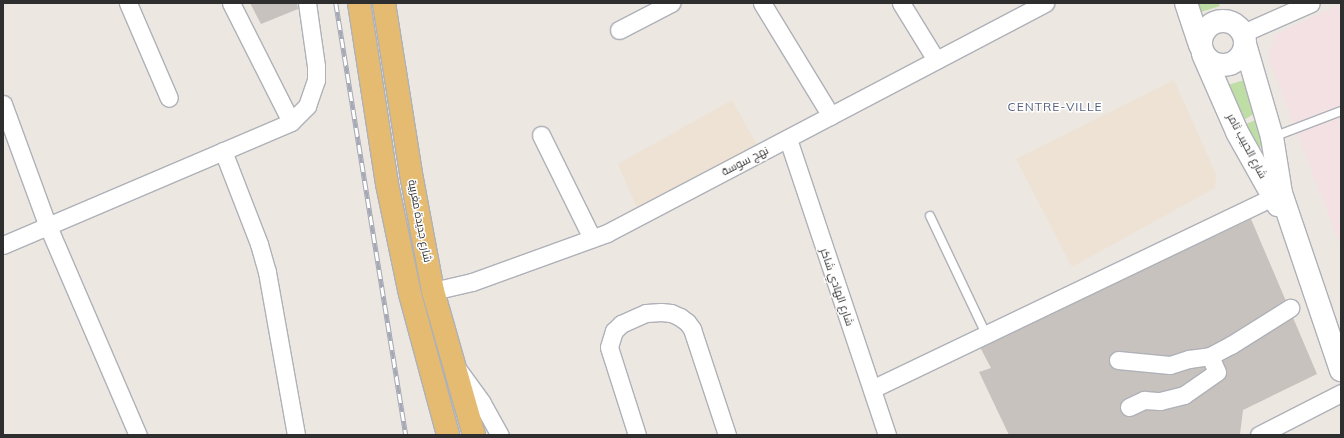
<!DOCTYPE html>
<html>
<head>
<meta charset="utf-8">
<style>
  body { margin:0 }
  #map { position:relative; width:1344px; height:438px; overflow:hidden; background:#ede7e2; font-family:Mulish,Cairo,sans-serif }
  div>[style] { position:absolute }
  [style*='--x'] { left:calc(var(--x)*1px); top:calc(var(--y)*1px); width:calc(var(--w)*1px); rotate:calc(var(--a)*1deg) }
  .education>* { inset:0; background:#ede2d4 }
  .medical>* { inset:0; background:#f3e1e4 }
  .green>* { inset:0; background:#bfdea5 }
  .building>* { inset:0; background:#c7c2bd }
  .roads { filter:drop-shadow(1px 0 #aeb1b8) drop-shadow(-1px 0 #aeb1b8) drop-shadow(0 1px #aeb1b8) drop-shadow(0 -1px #aeb1b8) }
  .lane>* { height:8px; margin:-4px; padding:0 4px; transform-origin:4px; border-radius:4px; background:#fff }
  .street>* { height:17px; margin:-8.5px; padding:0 8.5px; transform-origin:8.5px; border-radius:8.5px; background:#fff }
  .secondary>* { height:22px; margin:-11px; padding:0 11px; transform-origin:11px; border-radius:11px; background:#fff }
  .secondary>.ring { margin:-11px; padding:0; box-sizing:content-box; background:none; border:22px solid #fff; border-radius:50% }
  .primary>* { height:22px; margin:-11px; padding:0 11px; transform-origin:11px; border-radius:11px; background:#e4bb71 }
  .rail>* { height:4.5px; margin-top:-2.25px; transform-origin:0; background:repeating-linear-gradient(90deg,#fff 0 9px,#a5a9b6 0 18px); box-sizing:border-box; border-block:1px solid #a5a9b6 }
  span { translate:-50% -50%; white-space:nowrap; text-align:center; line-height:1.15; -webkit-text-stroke:3px #fff; paint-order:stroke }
  .street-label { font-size:11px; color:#2e2e2e }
  .neighbourhood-label { font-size:12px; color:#525e7b; letter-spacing:1px }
  .frame { position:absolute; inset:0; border:4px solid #2e2e2e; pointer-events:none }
</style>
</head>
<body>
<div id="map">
  <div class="education">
    <div style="clip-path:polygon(1174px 80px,1216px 174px,1215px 188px,1072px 267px,1016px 159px)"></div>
    <div style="clip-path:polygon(732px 100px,757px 145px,637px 208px,618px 164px)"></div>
  </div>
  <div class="medical">
    <div style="clip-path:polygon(1341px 4px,1341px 248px,1268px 56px,1276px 34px)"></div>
  </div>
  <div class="green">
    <div style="clip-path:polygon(1198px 3px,1218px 3px,1220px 6px,1201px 12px)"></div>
    <div style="clip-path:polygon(1247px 79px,1257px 112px,1244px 120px,1228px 85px)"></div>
    <div style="clip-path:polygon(1260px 118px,1267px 144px,1257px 148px,1246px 124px)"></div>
  </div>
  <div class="building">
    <div style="clip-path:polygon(250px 3px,297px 3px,298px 9px,261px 24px)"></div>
    <div style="clip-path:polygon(1251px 219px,1317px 374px,1243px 410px,1240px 434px,1237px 435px,1009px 435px,979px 372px,991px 368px,980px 347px)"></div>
  </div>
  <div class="roads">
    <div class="lane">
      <div style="--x:1273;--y:137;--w:73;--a:-20.9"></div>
      <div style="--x:930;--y:216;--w:131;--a:64.6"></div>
    </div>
    <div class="street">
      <div style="--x:128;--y:3;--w:103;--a:66.7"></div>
      <div style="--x:231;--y:3;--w:133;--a:63.2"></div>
      <div style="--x:762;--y:3;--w:132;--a:58.6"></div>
      <div style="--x:901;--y:3;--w:67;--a:58.4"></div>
      <div style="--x:619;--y:30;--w:59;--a:-27.4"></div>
      <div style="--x:1243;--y:33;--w:74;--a:-23.8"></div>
      <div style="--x:3;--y:104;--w:128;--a:69.9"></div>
      <div style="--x:47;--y:224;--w:230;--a:66.7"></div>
      <div style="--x:541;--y:135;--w:115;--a:63.7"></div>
      <div style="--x:788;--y:139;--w:312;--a:71.5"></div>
      <div style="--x:223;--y:151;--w:100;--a:68.8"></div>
      <div style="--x:259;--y:244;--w:29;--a:74"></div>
      <div style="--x:267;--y:272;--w:166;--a:79.9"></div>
      <div style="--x:3;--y:245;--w:313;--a:-23.1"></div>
      <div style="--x:291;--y:122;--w:23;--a:-45"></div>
      <div style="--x:307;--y:106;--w:28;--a:-71"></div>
      <div style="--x:316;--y:80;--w:14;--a:-90"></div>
      <div style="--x:316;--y:66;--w:64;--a:-98.1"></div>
      <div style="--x:433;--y:291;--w:40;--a:-13"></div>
      <div style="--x:472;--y:282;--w:144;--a:-19.9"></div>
      <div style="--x:607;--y:233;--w:495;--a:-27.7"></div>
      <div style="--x:1118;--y:360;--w:52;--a:5.5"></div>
      <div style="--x:1170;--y:365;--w:20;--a:-18"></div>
      <div style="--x:1189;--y:359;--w:21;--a:-8"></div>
      <div style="--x:1210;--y:356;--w:24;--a:-28"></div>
      <div style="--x:1231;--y:345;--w:70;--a:-32.1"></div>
      <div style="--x:459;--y:371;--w:39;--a:54"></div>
      <div style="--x:482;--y:403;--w:37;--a:61"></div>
      <div style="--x:872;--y:389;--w:454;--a:-25.6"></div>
      <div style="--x:1129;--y:407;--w:17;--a:-25"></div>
      <div style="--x:1144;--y:400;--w:16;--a:4"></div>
      <div style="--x:1160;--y:401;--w:25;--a:-14"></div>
      <div style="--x:1184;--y:395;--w:40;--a:-34.9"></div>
      <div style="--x:1217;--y:372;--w:17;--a:-114"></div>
      <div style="--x:637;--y:435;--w:92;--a:-107.7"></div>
      <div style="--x:609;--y:347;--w:17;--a:-73"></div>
      <div style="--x:614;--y:331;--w:10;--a:-45"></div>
      <div style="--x:621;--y:324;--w:27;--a:-24"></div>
      <div style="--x:646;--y:313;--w:15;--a:-4"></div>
      <div style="--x:661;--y:312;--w:10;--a:6"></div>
      <div style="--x:671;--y:313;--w:10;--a:24"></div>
      <div style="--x:680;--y:317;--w:9;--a:36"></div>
      <div style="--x:687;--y:322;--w:9;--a:54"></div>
      <div style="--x:692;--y:329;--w:112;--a:71.7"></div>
      <div style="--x:1259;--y:435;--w:92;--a:-27.1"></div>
    </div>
    <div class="secondary">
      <div style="--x:1186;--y:3;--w:44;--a:71.6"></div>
      <div class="ring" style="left:1201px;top:21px;width:22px;height:22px"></div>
      <div style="--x:1245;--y:44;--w:97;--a:73.8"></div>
      <div style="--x:1272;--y:137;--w:57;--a:80.9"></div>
      <div style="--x:1281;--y:193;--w:187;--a:71.3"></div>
      <div style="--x:1203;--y:54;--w:85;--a:66.4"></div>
      <div style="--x:1237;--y:132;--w:84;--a:60.7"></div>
    </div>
    <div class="primary">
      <div style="--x:359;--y:3;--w:183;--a:81.2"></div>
      <div style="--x:387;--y:184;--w:112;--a:78.2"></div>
      <div style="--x:410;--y:294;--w:146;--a:74.9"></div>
      <div style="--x:384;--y:3;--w:178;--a:81"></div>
      <div style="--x:412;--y:179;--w:114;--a:79.4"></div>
      <div style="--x:433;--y:291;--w:150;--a:74.1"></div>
    </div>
  </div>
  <div class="rail">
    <div style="--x:336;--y:3;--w:438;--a:80.8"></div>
  </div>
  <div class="street-label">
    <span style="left:1247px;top:146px;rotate:62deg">شارع الحبيب ثامر</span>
    <span style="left:745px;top:161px;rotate:-27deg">نهج سوسة</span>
    <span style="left:420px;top:221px;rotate:79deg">شارع جديدة مغربية</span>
    <span style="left:837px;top:287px;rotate:71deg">شارع الهادي شاكر</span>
  </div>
  <div class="neighbourhood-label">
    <span style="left:1055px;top:107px">CENTRE-VILLE</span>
  </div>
  <div class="frame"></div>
</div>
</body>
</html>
